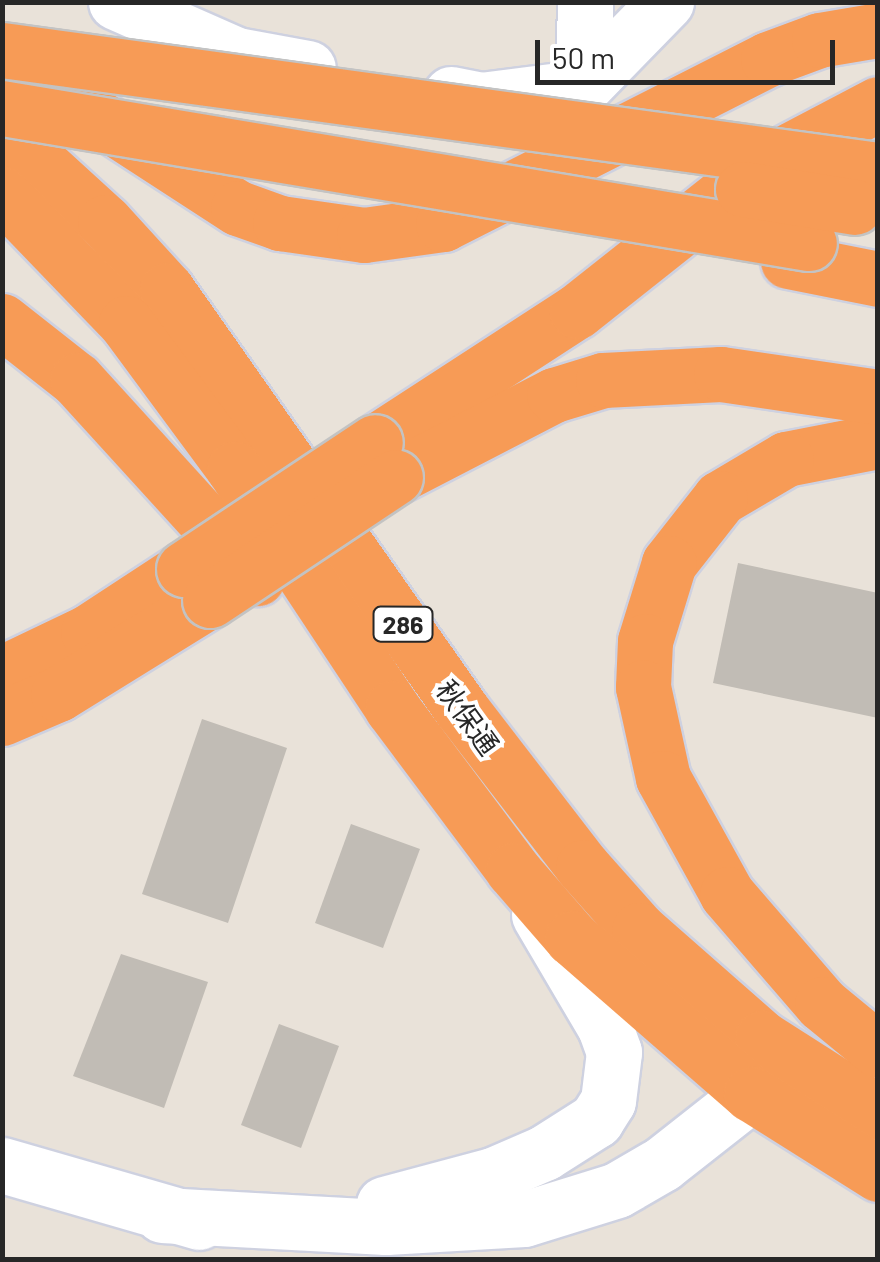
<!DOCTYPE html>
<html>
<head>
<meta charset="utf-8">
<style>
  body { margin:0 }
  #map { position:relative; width:880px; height:1262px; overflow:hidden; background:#e9e2d9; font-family:Barlow,"Noto Sans JP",sans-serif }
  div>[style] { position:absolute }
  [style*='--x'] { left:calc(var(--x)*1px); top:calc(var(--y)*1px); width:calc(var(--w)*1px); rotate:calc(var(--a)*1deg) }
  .building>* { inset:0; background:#c1bcb5 }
  .roads { filter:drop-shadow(2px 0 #ced1e0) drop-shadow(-2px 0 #ced1e0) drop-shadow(0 2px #ced1e0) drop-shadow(0 -2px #ced1e0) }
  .minor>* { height:55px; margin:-27.5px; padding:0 27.5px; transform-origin:27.5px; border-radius:27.5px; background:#fff }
  .highway>* { height:55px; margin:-27.5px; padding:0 27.5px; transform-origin:27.5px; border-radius:27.5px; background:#f79b56 }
  .bridges { filter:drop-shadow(2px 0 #c3c3c3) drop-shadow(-2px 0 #c3c3c3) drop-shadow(0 2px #c3c3c3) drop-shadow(0 -2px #c3c3c3) }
  .highway-bridge>* { height:55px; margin:-27.5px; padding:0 27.5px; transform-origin:27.5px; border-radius:27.5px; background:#f79b56 }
  span { translate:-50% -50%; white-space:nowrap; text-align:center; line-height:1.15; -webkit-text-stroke:8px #fff; paint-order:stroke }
  .shield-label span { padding:2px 8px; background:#fff; border:2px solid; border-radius:8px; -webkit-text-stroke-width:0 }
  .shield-label { font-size:25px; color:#272727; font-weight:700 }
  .street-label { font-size:28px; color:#272727 }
  .frame { position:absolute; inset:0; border:5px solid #272727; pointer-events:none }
  .scale { position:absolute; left:535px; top:40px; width:300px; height:45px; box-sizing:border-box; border:5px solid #272727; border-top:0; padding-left:12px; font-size:30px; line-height:35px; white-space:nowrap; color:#272727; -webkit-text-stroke:8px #fff; paint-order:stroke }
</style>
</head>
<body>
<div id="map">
  <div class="building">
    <div style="clip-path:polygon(738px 563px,878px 593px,878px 718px,713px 683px)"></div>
    <div style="clip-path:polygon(202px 719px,287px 748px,228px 923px,142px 894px)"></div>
    <div style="clip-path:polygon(351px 824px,420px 849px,383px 948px,315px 923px)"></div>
    <div style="clip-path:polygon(121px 954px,208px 982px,164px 1108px,73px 1076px)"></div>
    <div style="clip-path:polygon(279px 1024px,339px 1046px,301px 1148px,241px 1125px)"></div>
  </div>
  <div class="roads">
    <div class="minor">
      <div style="--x:116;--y:2;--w:132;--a:23.7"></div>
      <div style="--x:237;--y:55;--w:72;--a:10.4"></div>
      <div style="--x:583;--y:87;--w:85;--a:-88.7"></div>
      <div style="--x:451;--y:94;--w:31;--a:11"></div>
      <div style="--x:481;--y:100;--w:103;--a:-7.3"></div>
      <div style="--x:583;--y:87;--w:119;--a:-45.7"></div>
      <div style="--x:2;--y:1165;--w:205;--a:16.1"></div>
      <div style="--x:384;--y:1204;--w:113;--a:-14.9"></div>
      <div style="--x:493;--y:1175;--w:56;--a:-23.3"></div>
      <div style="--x:544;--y:1153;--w:62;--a:-32.4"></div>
      <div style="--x:596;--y:1120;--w:22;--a:-58"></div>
      <div style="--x:608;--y:1101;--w:49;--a:-83"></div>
      <div style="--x:614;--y:1052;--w:27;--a:-110"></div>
      <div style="--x:605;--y:1027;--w:130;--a:-120.5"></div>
      <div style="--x:162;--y:1215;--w:224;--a:3.1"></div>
      <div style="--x:386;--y:1227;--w:138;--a:-3.3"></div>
      <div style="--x:524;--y:1219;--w:97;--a:-17.3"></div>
      <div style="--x:617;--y:1190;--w:52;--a:-30"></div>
      <div style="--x:662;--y:1164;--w:113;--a:-38.2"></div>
      <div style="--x:751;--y:1094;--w:46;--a:-3.7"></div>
    </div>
    <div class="highway">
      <div style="--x:2;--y:55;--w:281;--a:33"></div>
      <div style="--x:238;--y:208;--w:45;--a:19.7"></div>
      <div style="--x:280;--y:223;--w:85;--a:8.1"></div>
      <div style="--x:364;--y:235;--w:80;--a:-7.9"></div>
      <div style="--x:443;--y:224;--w:364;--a:-26.9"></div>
      <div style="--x:768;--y:59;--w:54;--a:-20.4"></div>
      <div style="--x:819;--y:40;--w:60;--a:-9.6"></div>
      <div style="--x:2;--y:128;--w:139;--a:42.4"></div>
      <div style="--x:105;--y:222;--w:92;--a:47.6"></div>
      <div style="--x:167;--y:290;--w:513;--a:54.92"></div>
      <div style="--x:462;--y:710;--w:198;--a:52.4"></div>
      <div style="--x:583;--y:867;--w:84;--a:48.4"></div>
      <div style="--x:639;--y:930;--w:164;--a:41.3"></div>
      <div style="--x:762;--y:1038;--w:138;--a:32.5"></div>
      <div style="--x:2;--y:194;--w:179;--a:46.1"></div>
      <div style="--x:126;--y:323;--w:182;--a:53.5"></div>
      <div style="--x:234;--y:469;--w:287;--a:56.5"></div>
      <div style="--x:392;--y:708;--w:202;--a:53.2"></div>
      <div style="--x:513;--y:870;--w:90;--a:49.1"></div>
      <div style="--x:572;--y:938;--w:237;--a:41.1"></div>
      <div style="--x:751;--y:1094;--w:150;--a:32.2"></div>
      <div style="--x:788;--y:261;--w:92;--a:11.3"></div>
      <div style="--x:2;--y:321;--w:95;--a:38.2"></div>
      <div style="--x:77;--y:380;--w:268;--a:47.7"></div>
      <div style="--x:878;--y:441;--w:94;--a:168.9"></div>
      <div style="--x:786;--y:459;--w:77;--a:149.4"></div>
      <div style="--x:720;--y:498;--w:83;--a:128.1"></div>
      <div style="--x:669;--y:563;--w:82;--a:107.1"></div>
      <div style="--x:645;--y:641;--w:46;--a:92.5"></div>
      <div style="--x:643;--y:687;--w:93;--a:77.6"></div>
      <div style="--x:663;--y:778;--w:132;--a:61.1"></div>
      <div style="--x:727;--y:894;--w:145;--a:49.2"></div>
      <div style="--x:822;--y:1004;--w:72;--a:39.4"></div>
      <div style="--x:375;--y:442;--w:241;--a:-33"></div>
      <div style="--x:577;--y:311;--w:233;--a:-38.4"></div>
      <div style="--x:760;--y:166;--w:133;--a:-27.7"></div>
      <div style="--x:395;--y:477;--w:179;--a:-27.3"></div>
      <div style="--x:554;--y:395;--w:51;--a:-17"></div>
      <div style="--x:603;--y:380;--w:118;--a:-2.9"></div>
      <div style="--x:721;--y:374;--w:159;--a:8.3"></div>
      <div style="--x:2;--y:673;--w:95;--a:-25.5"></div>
      <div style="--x:88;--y:632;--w:115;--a:-33.3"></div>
      <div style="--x:2;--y:718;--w:61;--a:-23.2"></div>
      <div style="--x:58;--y:694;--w:179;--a:-31.7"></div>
    </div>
  </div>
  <div class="bridges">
    <div class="highway-bridge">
      <div style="--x:2;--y:50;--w:884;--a:7.8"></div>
      <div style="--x:2;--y:108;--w:818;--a:9.5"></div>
      <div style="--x:743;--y:189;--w:113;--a:9.1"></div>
      <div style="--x:184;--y:569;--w:229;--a:-33.6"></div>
      <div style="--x:210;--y:600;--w:222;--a:-33.6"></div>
    </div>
  </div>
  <div class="shield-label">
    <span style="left:403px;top:624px">286</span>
  </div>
  <div class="street-label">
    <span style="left:468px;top:717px;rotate:54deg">秋保通</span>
  </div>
  <div class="frame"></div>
  <div class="scale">50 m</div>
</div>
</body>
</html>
